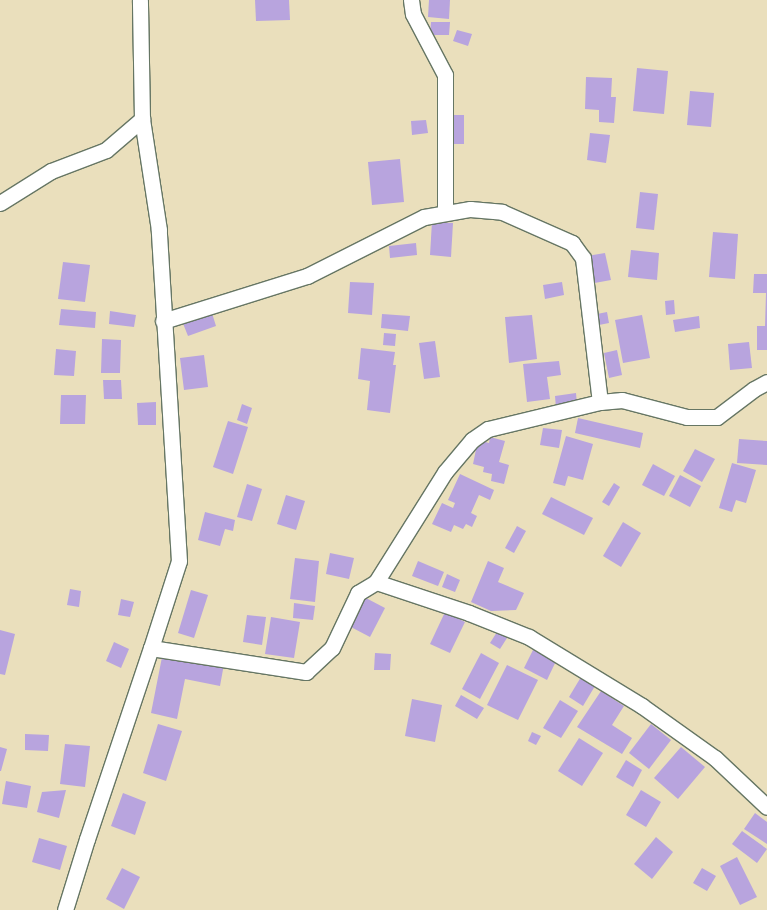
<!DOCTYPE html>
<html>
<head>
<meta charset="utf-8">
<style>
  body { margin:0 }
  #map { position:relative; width:767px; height:910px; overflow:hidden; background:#eadfbc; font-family:Caveat,sans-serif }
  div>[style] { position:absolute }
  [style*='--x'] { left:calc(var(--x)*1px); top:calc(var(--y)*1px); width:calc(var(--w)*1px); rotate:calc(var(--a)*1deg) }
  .building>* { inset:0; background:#b8a4de }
  .roads { filter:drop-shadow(1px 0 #667664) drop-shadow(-1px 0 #667664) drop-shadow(0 1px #667664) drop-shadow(0 -1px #667664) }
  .street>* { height:15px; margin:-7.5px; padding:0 7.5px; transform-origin:7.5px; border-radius:7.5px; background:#fff }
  span { translate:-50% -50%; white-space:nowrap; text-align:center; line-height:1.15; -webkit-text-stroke:3px #fdfcf7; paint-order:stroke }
</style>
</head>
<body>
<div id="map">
  <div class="building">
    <div style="clip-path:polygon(255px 0,289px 0,290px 20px,256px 21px)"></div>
    <div style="clip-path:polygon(429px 0,450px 0,449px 19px,428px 17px)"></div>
    <div style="clip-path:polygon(431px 22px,450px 22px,449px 35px,430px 35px)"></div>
    <div style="clip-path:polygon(457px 30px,472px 34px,468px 46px,453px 41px)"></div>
    <div style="clip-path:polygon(637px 68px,668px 71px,664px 114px,633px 111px)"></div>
    <div style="clip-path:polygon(586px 77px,612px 78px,611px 97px,616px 97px,614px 123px,599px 122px,599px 110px,585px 109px)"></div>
    <div style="clip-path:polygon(690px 91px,714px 93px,711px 127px,687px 125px)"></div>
    <div style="clip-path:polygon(449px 115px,464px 115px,464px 144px,449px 144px)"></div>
    <div style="clip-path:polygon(426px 120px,428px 133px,412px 135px,411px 121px)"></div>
    <div style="clip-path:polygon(590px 133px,610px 135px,606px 163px,587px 160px)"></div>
    <div style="clip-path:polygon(400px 159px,404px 202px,372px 205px,368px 162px)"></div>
    <div style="clip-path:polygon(640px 192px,658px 194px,654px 230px,636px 228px)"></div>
    <div style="clip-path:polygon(432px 222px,453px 223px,451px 257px,430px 255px)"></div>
    <div style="clip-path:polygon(713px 232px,738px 234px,735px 279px,709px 277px)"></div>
    <div style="clip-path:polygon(416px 243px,417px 255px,390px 258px,389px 246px)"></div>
    <div style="clip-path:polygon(631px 250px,659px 253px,657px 280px,628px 277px)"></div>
    <div style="clip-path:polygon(605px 253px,611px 280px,589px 284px,587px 256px)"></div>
    <div style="clip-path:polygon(63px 262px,90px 265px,85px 302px,58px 299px)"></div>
    <div style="clip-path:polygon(754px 274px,767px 274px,767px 350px,757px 350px,757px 326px,765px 326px,766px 293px,753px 293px)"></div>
    <div style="clip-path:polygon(350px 282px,374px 283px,372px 315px,348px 313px)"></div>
    <div style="clip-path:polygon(562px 282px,564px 295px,545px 299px,543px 285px)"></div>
    <div style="clip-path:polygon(674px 300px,675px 314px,666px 315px,665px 301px)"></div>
    <div style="clip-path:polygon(61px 309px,96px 312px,95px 328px,59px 325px)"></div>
    <div style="clip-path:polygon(211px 310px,216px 326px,188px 336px,182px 321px)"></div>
    <div style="clip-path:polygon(110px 311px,136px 315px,134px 327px,109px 324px)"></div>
    <div style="clip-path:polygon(607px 312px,609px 323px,599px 325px,597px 314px)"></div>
    <div style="clip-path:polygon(382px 314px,410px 316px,408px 331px,381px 328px)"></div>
    <div style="clip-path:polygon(532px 315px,537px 359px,509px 363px,505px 317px)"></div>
    <div style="clip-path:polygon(642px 315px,650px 358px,623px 363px,615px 320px)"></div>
    <div style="clip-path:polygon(699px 316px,700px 328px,675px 332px,673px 320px)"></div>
    <div style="clip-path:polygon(384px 333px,396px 334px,395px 346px,383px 345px)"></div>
    <div style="clip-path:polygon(102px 339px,121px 340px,120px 373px,101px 373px)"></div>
    <div style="clip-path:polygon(435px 341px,440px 377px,424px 379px,419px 343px)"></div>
    <div style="clip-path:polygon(749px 342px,752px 368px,730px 370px,728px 344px)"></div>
    <div style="clip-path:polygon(361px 348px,395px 352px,393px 365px,396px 365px,390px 413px,367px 410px,370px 381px,358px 379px)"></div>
    <div style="clip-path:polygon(56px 349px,76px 351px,74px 376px,54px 375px)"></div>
    <div style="clip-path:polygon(617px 350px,622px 375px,609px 378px,604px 353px)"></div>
    <div style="clip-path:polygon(204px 355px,208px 387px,184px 390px,180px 358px)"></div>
    <div style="clip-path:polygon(559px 361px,561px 375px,547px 377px,550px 399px,527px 402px,523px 364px)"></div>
    <div style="clip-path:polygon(103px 380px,121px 380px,122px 399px,104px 399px)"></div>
    <div style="clip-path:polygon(576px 393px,577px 405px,556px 408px,555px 396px)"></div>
    <div style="clip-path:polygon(61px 395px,86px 395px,85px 424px,60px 424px)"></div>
    <div style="clip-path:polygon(156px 402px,156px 425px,138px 425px,137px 403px)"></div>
    <div style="clip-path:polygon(242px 404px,252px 408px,247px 424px,237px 420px)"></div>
    <div style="clip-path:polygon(578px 418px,643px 433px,640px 448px,575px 433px)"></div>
    <div style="clip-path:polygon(228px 421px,248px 427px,233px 474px,213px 467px)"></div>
    <div style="clip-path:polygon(543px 428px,562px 430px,559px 448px,540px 445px)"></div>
    <div style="clip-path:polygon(566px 436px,593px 444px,583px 480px,568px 476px,565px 486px,553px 483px)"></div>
    <div style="clip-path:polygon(490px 437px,505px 441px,499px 462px,509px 465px,504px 484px,491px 481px,492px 474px,483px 472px,484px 467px,473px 464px,478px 440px,489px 443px)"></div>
    <div style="clip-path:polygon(739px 439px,767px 441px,767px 465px,737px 463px)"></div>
    <div style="clip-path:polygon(695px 449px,715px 459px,702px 482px,683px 471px)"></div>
    <div style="clip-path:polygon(732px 463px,756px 470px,746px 503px,736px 500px,732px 512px,719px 508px)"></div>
    <div style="clip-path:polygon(653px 464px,675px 476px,664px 496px,642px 485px)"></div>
    <div style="clip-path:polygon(460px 474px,494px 490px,490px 500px,479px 495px,471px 513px,477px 516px,472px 527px,466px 524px,463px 529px,454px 525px,451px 532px,432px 524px,442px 503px,453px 508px,455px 503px,448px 500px)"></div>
    <div style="clip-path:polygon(680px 475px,701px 486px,690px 507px,669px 496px)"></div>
    <div style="clip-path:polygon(614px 483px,620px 487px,609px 506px,602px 502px)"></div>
    <div style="clip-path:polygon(247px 484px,262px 489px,252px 521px,237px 517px)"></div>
    <div style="clip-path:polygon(286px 495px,305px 501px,296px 530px,277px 524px)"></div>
    <div style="clip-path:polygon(551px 497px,593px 518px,584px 535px,542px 514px)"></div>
    <div style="clip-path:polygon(205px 512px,235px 520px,233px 531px,225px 529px,220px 546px,198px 540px)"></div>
    <div style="clip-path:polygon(623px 522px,641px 533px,621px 567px,603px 556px)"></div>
    <div style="clip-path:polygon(517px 526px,526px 531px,514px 553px,505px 548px)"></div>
    <div style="clip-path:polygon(330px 553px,354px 558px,349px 579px,326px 574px)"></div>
    <div style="clip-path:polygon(295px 558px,319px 561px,315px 602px,290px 599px)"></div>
    <div style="clip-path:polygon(418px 561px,444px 572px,438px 586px,412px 576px)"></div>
    <div style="clip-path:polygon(488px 561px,504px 568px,498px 582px,524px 593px,516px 610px,491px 611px,471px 602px)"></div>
    <div style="clip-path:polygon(447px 574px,460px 580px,455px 592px,442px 587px)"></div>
    <div style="clip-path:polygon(70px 589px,81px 591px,79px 607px,67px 605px)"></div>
    <div style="clip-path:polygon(191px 590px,208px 595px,194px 638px,178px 633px)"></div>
    <div style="clip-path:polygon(364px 597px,385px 608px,370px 637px,349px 626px)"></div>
    <div style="clip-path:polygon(121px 599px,134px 602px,130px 617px,118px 615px)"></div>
    <div style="clip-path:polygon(294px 603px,315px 606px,313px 620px,293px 618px)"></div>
    <div style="clip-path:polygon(445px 612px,465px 622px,450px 653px,430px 644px)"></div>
    <div style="clip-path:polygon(247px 615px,266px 617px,262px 645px,243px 642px)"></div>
    <div style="clip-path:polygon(271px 617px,300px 622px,294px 658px,265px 654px)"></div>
    <div style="clip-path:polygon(0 630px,15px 634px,5px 675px,0 674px)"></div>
    <div style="clip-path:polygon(497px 632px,507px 638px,500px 649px,490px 643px)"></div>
    <div style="clip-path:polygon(114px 642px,129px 649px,121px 668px,106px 661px)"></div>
    <div style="clip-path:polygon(534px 648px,557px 659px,547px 680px,524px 668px)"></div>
    <div style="clip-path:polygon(163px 652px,224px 664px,220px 686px,185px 679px,177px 719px,151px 713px)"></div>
    <div style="clip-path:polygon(375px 653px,391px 654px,390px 670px,374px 670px)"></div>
    <div style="clip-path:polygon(481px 653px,499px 663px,480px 699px,462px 689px)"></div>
    <div style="clip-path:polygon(507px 665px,538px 680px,518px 720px,487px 705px)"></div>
    <div style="clip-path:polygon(581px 677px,595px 686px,583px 706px,569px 697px)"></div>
    <div style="clip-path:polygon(601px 691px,624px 706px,612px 725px,632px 738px,622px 754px,577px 727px)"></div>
    <div style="clip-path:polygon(461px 695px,484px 708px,477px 719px,455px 706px)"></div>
    <div style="clip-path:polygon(412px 699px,442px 705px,435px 742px,405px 736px)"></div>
    <div style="clip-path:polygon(560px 700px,578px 711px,561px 738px,543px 728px)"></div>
    <div style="clip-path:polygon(158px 724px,182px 731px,166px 781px,143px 773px)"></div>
    <div style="clip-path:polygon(651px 724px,671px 740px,649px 769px,629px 753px)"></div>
    <div style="clip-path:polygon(532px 732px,541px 736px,536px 745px,528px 741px)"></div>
    <div style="clip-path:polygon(25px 734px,49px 735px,48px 751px,25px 750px)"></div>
    <div style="clip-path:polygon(579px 738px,603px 753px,582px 786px,558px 771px)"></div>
    <div style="clip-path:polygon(65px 744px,90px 746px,85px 787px,60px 784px)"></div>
    <div style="clip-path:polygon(0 747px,7px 749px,1px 771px,0 771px)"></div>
    <div style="clip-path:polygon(681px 747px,705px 767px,678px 799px,654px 778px)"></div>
    <div style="clip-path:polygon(626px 760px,642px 770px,633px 787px,616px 777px)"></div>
    <div style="clip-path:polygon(6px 781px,31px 786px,27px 808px,2px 804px)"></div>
    <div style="clip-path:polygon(66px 790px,59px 818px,37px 812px,42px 792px)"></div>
    <div style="clip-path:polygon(641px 790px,661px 802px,646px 827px,626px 815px)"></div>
    <div style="clip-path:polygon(123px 793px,146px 802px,135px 835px,111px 826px)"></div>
    <div style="clip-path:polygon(755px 813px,767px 822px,767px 844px,744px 829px)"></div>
    <div style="clip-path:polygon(742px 831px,767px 849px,757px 863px,732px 844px)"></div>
    <div style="clip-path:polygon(656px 837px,673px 852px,652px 879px,634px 864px)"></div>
    <div style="clip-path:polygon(39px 838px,67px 846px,60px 870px,32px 862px)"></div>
    <div style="clip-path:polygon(737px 857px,757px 897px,740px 905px,720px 866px)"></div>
    <div style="clip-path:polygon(122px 868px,140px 877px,124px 909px,106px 899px)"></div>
    <div style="clip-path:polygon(702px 868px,716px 876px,707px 891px,693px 883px)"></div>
  </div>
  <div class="roads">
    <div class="street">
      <div style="--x:411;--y:0;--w:14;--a:82"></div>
      <div style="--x:413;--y:14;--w:69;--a:62.3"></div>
      <div style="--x:445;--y:75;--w:137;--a:90"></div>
      <div style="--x:0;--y:203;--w:60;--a:-32.1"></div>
      <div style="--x:51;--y:171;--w:59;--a:-20.9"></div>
      <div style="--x:106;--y:150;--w:48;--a:-40.7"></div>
      <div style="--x:163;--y:321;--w:151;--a:-17.4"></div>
      <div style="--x:307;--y:276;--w:131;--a:-26.8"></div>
      <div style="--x:424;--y:217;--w:47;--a:-9.9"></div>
      <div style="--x:470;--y:209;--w:32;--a:5"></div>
      <div style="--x:502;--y:212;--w:77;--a:23.9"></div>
      <div style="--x:572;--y:243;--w:19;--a:54"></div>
      <div style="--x:583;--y:258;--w:145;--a:83.3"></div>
      <div style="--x:376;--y:582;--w:98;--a:18.4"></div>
      <div style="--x:469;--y:613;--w:65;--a:21.8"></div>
      <div style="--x:529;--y:637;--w:132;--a:31.4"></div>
      <div style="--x:642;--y:706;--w:90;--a:35.5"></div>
      <div style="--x:715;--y:758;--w:71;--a:43.3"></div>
      <div style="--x:151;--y:648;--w:157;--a:8.8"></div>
      <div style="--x:306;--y:672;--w:35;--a:-43"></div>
      <div style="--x:332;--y:648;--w:61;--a:-64.7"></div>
      <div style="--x:358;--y:593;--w:21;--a:-31"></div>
      <div style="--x:376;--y:582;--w:130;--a:-57.9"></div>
      <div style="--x:445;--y:472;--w:42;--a:-49.8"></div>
      <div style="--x:472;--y:440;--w:19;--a:-35"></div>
      <div style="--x:488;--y:429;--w:115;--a:-13.6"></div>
      <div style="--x:600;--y:402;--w:22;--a:-5"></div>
      <div style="--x:622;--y:400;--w:67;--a:14.7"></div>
      <div style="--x:687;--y:417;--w:30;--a:0"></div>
      <div style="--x:717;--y:417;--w:46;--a:-37.1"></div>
      <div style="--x:754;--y:389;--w:15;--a:-28"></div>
      <div style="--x:65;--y:910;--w:74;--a:-72.8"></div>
      <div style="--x:87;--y:839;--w:201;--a:-71.5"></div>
      <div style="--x:151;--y:648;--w:91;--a:-72.2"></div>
      <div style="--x:179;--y:561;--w:332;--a:-93.5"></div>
      <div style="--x:159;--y:230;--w:112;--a:-98.7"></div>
      <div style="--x:142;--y:119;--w:119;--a:-91"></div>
    </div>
  </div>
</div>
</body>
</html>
